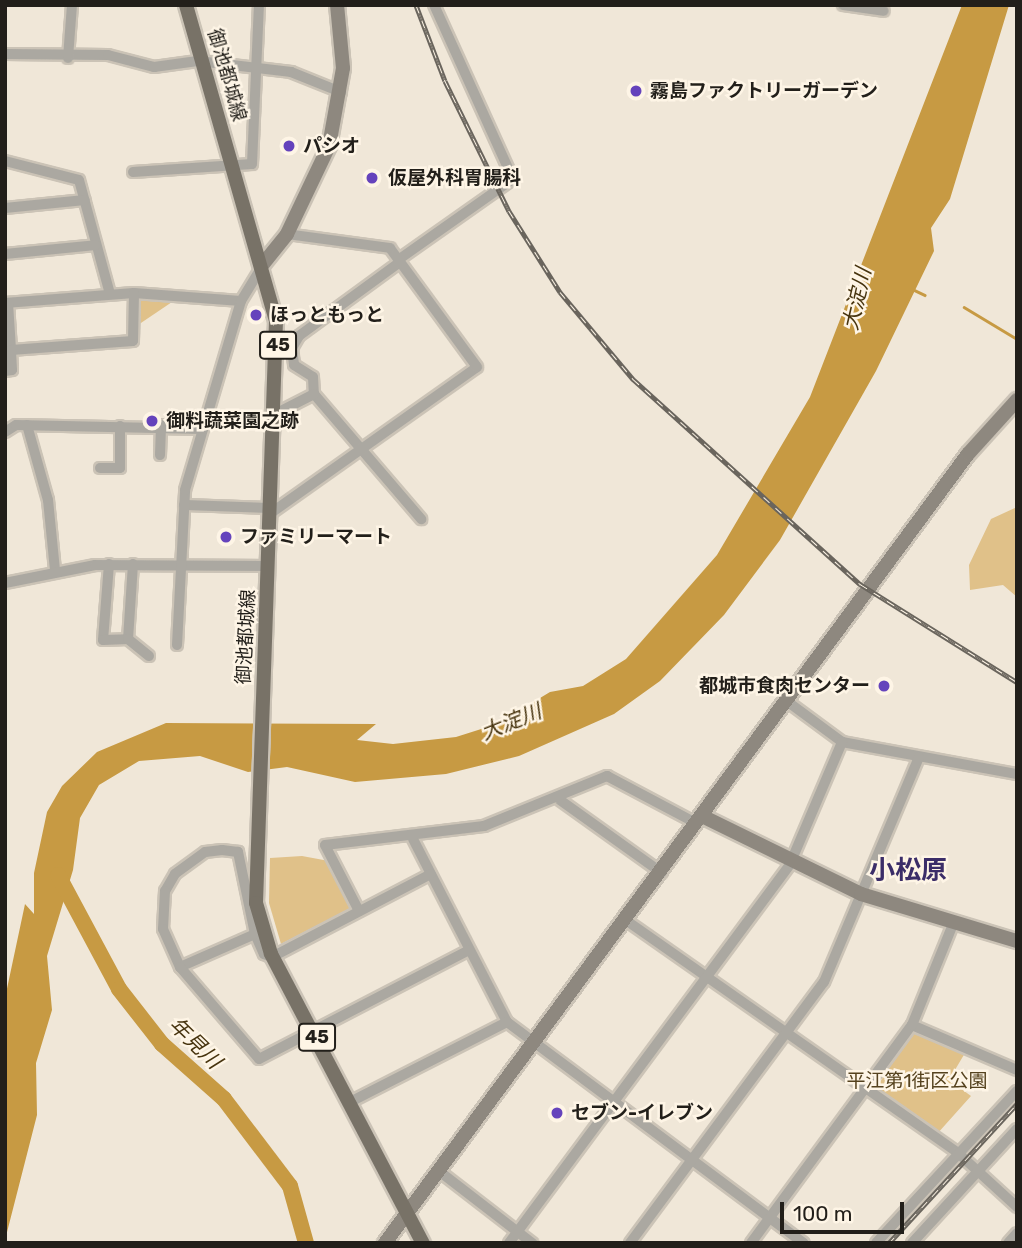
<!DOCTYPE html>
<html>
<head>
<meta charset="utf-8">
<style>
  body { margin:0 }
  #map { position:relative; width:1022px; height:1248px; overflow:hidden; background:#f0e7d8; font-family:Rubik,"Noto Sans JP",sans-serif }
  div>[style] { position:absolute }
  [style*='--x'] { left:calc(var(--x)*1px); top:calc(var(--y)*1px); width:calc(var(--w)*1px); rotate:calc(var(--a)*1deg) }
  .green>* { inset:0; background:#e0c189 }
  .water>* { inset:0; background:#c79a43 }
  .stream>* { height:2.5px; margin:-1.25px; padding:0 1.25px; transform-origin:1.25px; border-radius:1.25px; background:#c79a43 }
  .river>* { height:16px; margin:-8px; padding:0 8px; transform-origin:8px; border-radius:8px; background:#c79a43 }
  .roads { filter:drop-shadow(2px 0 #cbc3b6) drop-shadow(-2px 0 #cbc3b6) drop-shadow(0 2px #cbc3b6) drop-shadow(0 -2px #cbc3b6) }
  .street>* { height:10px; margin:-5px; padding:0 5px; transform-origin:5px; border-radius:5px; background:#aba8a1 }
  .secondary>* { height:14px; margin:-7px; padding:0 7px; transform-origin:7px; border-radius:7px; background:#8e887f }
  .primary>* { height:14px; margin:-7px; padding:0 7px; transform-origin:7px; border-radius:7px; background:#787267 }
  .rail>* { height:5px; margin-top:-2.5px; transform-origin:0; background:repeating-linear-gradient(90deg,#fef5e6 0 8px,#6a655d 0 16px); box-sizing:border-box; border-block:2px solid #6a655d }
  .dots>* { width:19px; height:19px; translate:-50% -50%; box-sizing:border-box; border:4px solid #fef5e6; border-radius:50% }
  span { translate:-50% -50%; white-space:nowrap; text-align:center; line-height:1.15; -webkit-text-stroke:5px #fef5e6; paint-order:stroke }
  .shield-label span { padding:2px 5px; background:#fef5e6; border:2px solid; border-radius:5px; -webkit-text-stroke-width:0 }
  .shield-label { font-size:18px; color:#221f1a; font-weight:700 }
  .street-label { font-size:19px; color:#221f1a }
  .poi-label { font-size:19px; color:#221f1a; font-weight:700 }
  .left { translate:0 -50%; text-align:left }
  .right { translate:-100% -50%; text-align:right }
  .park-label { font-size:19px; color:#55421e }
  .water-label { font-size:21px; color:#47340f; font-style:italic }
  .district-label { font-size:26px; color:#3b2d68; font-weight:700 }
  .frame { position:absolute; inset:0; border:7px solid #221f1a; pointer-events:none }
  .scale { position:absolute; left:780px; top:1202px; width:124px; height:32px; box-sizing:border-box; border:4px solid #221f1a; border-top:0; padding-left:9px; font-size:21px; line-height:24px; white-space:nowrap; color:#221f1a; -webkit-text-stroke:5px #fef5e6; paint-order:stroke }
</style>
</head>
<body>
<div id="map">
  <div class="green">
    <div style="clip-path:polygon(139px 299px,172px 302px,135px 327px)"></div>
    <div style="clip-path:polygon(1017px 507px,1017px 597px,1003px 585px,970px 590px,969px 565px,991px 519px)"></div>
    <div style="clip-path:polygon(302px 856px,329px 861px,353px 907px,281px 944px,269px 903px,270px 858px)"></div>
    <div style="clip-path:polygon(913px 1032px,965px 1053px,949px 1080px,971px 1096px,937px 1134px,874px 1091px)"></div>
  </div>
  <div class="water">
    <div style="clip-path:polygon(962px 5px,1009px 5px,950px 199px,931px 228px,934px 251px,876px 371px,780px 540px,724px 615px,660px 681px,614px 714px,519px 756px,446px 774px,355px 782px,287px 767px,248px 772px,200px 756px,139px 761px,99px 785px,80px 818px,73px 870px,47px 956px,52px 1010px,36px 1063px,37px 1115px,5px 1240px,5px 998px,25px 904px,34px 914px,34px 873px,47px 812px,62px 786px,97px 752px,166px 723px,376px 724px,357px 740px,393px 744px,456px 737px,497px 724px,550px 692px,583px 686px,626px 659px,717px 555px,810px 397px)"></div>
  </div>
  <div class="stream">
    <div style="--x:912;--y:289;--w:14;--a:25"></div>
    <div style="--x:964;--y:307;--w:62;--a:31.1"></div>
  </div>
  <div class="river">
    <div style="--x:58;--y:875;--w:129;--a:61.8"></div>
    <div style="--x:119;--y:989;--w:70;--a:52"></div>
    <div style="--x:162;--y:1044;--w:83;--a:41.6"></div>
    <div style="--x:224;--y:1099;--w:109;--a:52.8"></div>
    <div style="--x:290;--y:1186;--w:59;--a:74.3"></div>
  </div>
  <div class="roads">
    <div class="street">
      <div style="--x:843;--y:5;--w:41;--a:8.3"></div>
      <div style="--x:5;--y:54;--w:103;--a:0.6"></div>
      <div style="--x:108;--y:55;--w:48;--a:14.6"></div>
      <div style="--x:154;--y:67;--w:44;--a:-7.8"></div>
      <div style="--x:198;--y:61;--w:94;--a:6.7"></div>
      <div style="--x:291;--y:72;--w:54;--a:21.8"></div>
      <div style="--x:68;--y:58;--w:53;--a:-85.7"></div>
      <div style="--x:5;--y:161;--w:76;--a:14.4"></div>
      <div style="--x:79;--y:180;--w:118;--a:74.8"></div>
      <div style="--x:133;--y:172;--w:119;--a:-3.8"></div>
      <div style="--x:252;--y:164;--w:159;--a:-87.5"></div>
      <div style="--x:5;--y:208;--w:80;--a:-5.7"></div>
      <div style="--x:5;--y:254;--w:91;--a:-5.6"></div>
      <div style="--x:398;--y:260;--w:141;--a:-35.2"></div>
      <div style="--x:513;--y:179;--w:191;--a:-114.4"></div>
      <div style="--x:400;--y:262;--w:125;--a:143.8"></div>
      <div style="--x:299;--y:336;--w:14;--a:120"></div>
      <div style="--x:292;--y:348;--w:17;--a:83"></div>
      <div style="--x:294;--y:365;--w:22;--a:32"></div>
      <div style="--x:313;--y:377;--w:17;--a:87"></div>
      <div style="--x:314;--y:394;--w:165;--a:49.4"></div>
      <div style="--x:5;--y:303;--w:129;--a:-4.4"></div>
      <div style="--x:134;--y:293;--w:107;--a:4.3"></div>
      <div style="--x:8;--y:303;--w:47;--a:86.3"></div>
      <div style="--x:11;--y:350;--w:122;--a:-4.2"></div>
      <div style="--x:133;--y:341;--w:48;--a:-88.8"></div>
      <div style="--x:5;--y:371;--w:7;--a:-8"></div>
      <div style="--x:12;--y:370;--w:20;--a:-93"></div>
      <div style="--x:275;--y:414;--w:44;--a:-27.1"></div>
      <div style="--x:27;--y:425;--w:78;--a:74.4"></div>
      <div style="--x:48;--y:500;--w:70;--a:84.3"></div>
      <div style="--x:5;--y:432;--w:13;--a:-32"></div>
      <div style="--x:16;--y:425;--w:187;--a:1.2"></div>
      <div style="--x:160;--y:455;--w:30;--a:-88"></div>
      <div style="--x:100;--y:468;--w:20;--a:0"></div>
      <div style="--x:120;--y:468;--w:42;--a:-90"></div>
      <div style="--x:184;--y:505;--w:87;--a:2"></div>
      <div style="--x:271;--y:513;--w:252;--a:-35.3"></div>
      <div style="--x:477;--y:367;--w:147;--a:-126.2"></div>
      <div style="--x:390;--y:248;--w:104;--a:-172.3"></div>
      <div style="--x:109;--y:564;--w:76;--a:94.5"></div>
      <div style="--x:103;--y:640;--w:25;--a:-2"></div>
      <div style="--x:133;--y:564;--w:75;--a:93.8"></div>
      <div style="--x:128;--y:639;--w:27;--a:39"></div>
      <div style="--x:5;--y:583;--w:92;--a:-11.3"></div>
      <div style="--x:95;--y:565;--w:174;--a:0.3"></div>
      <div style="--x:177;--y:645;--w:155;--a:-87"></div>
      <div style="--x:185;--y:490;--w:197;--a:-73.5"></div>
      <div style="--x:241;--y:301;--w:42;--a:-58.6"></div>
      <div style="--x:788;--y:702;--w:67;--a:36.5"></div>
      <div style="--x:842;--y:742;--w:178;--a:10.4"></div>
      <div style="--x:560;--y:800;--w:125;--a:35.6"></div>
      <div style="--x:413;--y:839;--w:206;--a:62.8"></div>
      <div style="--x:507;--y:1022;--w:370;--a:36.7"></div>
      <div style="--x:359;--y:911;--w:74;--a:-117.3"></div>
      <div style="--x:325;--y:845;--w:160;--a:-6.8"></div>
      <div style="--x:484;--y:826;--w:133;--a:-22.1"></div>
      <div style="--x:607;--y:776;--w:96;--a:27.9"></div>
      <div style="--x:692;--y:821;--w:9;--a:-18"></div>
      <div style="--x:627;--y:921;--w:404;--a:35"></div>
      <div style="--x:958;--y:1153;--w:80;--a:42.5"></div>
      <div style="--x:255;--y:934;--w:22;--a:66"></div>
      <div style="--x:264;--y:954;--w:9;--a:21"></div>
      <div style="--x:272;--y:957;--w:179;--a:-27.6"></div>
      <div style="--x:180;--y:967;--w:82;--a:-23.7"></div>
      <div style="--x:255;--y:934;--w:84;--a:-101.7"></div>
      <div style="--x:238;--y:852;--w:16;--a:-173"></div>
      <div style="--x:222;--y:850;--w:17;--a:173"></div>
      <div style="--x:205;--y:852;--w:37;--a:144"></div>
      <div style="--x:175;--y:874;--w:20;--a:120"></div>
      <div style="--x:165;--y:891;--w:38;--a:93"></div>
      <div style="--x:163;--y:929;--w:42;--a:65.9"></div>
      <div style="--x:180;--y:967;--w:121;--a:49.3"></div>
      <div style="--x:259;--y:1059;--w:237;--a:-27.4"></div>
      <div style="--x:912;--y:1025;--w:114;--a:23.2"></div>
      <div style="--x:352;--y:1101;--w:174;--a:-27"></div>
      <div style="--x:439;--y:1171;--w:118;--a:37.7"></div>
      <div style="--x:509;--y:1243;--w:472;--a:-53.4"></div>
      <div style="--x:790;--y:864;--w:133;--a:-66.9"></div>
      <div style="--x:630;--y:1243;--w:325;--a:-53.4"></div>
      <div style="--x:824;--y:982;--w:244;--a:-67.1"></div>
      <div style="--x:751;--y:1243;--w:271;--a:-53.6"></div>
      <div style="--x:912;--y:1025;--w:109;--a:-67.9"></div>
      <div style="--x:876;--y:1243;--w:207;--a:-47.2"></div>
      <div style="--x:912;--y:1243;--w:155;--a:-47.4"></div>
      <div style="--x:1008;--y:1243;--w:13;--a:-48"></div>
    </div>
    <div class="secondary">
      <div style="--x:263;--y:264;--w:38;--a:-51"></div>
      <div style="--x:287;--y:234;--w:98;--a:-64.5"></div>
      <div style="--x:329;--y:146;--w:79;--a:-79.8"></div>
      <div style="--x:343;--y:68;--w:63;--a:-95.4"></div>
      <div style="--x:704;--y:817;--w:175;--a:26.1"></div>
      <div style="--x:861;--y:894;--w:163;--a:16.8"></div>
      <div style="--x:385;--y:1243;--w:981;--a:-53.54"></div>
      <div style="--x:968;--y:454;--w:73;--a:-47.8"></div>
    </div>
    <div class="primary">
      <div style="--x:186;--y:5;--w:329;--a:74.1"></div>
      <div style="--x:276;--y:321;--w:582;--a:91.97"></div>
      <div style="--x:256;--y:903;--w:53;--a:73.6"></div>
      <div style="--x:271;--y:954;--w:327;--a:62.3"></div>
    </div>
  </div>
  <div class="rail">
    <div style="--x:416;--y:5;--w:81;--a:69.1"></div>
    <div style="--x:445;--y:81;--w:145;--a:63.8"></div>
    <div style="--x:509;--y:211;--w:96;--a:57.8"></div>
    <div style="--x:560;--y:292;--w:114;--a:50"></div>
    <div style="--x:633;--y:379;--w:306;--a:42.1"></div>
    <div style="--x:860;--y:584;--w:185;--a:32"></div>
    <div style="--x:889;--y:1243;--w:189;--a:-47.4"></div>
  </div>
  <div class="dots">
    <div style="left:636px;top:91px;background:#6543bc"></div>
    <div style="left:289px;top:146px;background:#6543bc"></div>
    <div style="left:372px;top:178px;background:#6543bc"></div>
    <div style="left:256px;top:315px;background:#6543bc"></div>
    <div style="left:152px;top:421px;background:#6543bc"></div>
    <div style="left:226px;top:537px;background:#6543bc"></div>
    <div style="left:884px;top:686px;background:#6543bc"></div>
    <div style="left:557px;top:1113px;background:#6543bc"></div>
  </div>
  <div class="shield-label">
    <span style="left:278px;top:345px">45</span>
    <span style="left:317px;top:1037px">45</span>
  </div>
  <div class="street-label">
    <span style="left:227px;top:75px;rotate:74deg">御池都城線</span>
    <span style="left:246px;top:637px;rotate:-87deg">御池都城線</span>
  </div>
  <div class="poi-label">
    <span class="left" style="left:650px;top:91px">霧島ファクトリーガーデン</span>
    <span class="left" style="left:303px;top:146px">パシオ</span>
    <span class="left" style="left:388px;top:178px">仮屋外科胃腸科</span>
    <span class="left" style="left:270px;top:315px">ほっともっと</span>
    <span class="left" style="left:166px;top:421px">御料蔬菜園之跡</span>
    <span class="left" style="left:240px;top:537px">ファミリーマート</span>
    <span class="right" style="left:870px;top:686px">都城市食肉センター</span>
    <span class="left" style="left:571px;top:1113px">セブン-イレブン</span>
  </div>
  <div class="park-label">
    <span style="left:917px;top:1081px">平江第1街区公園</span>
  </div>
  <div class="water-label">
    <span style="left:857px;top:299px;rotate:-77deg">大淀川</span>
    <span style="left:511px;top:722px;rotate:-22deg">大淀川</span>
    <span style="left:195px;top:1043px;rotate:44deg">年見川</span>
  </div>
  <div class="district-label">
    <span style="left:908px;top:871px">小松原</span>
  </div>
  <div class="frame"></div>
  <div class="scale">100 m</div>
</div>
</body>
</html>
